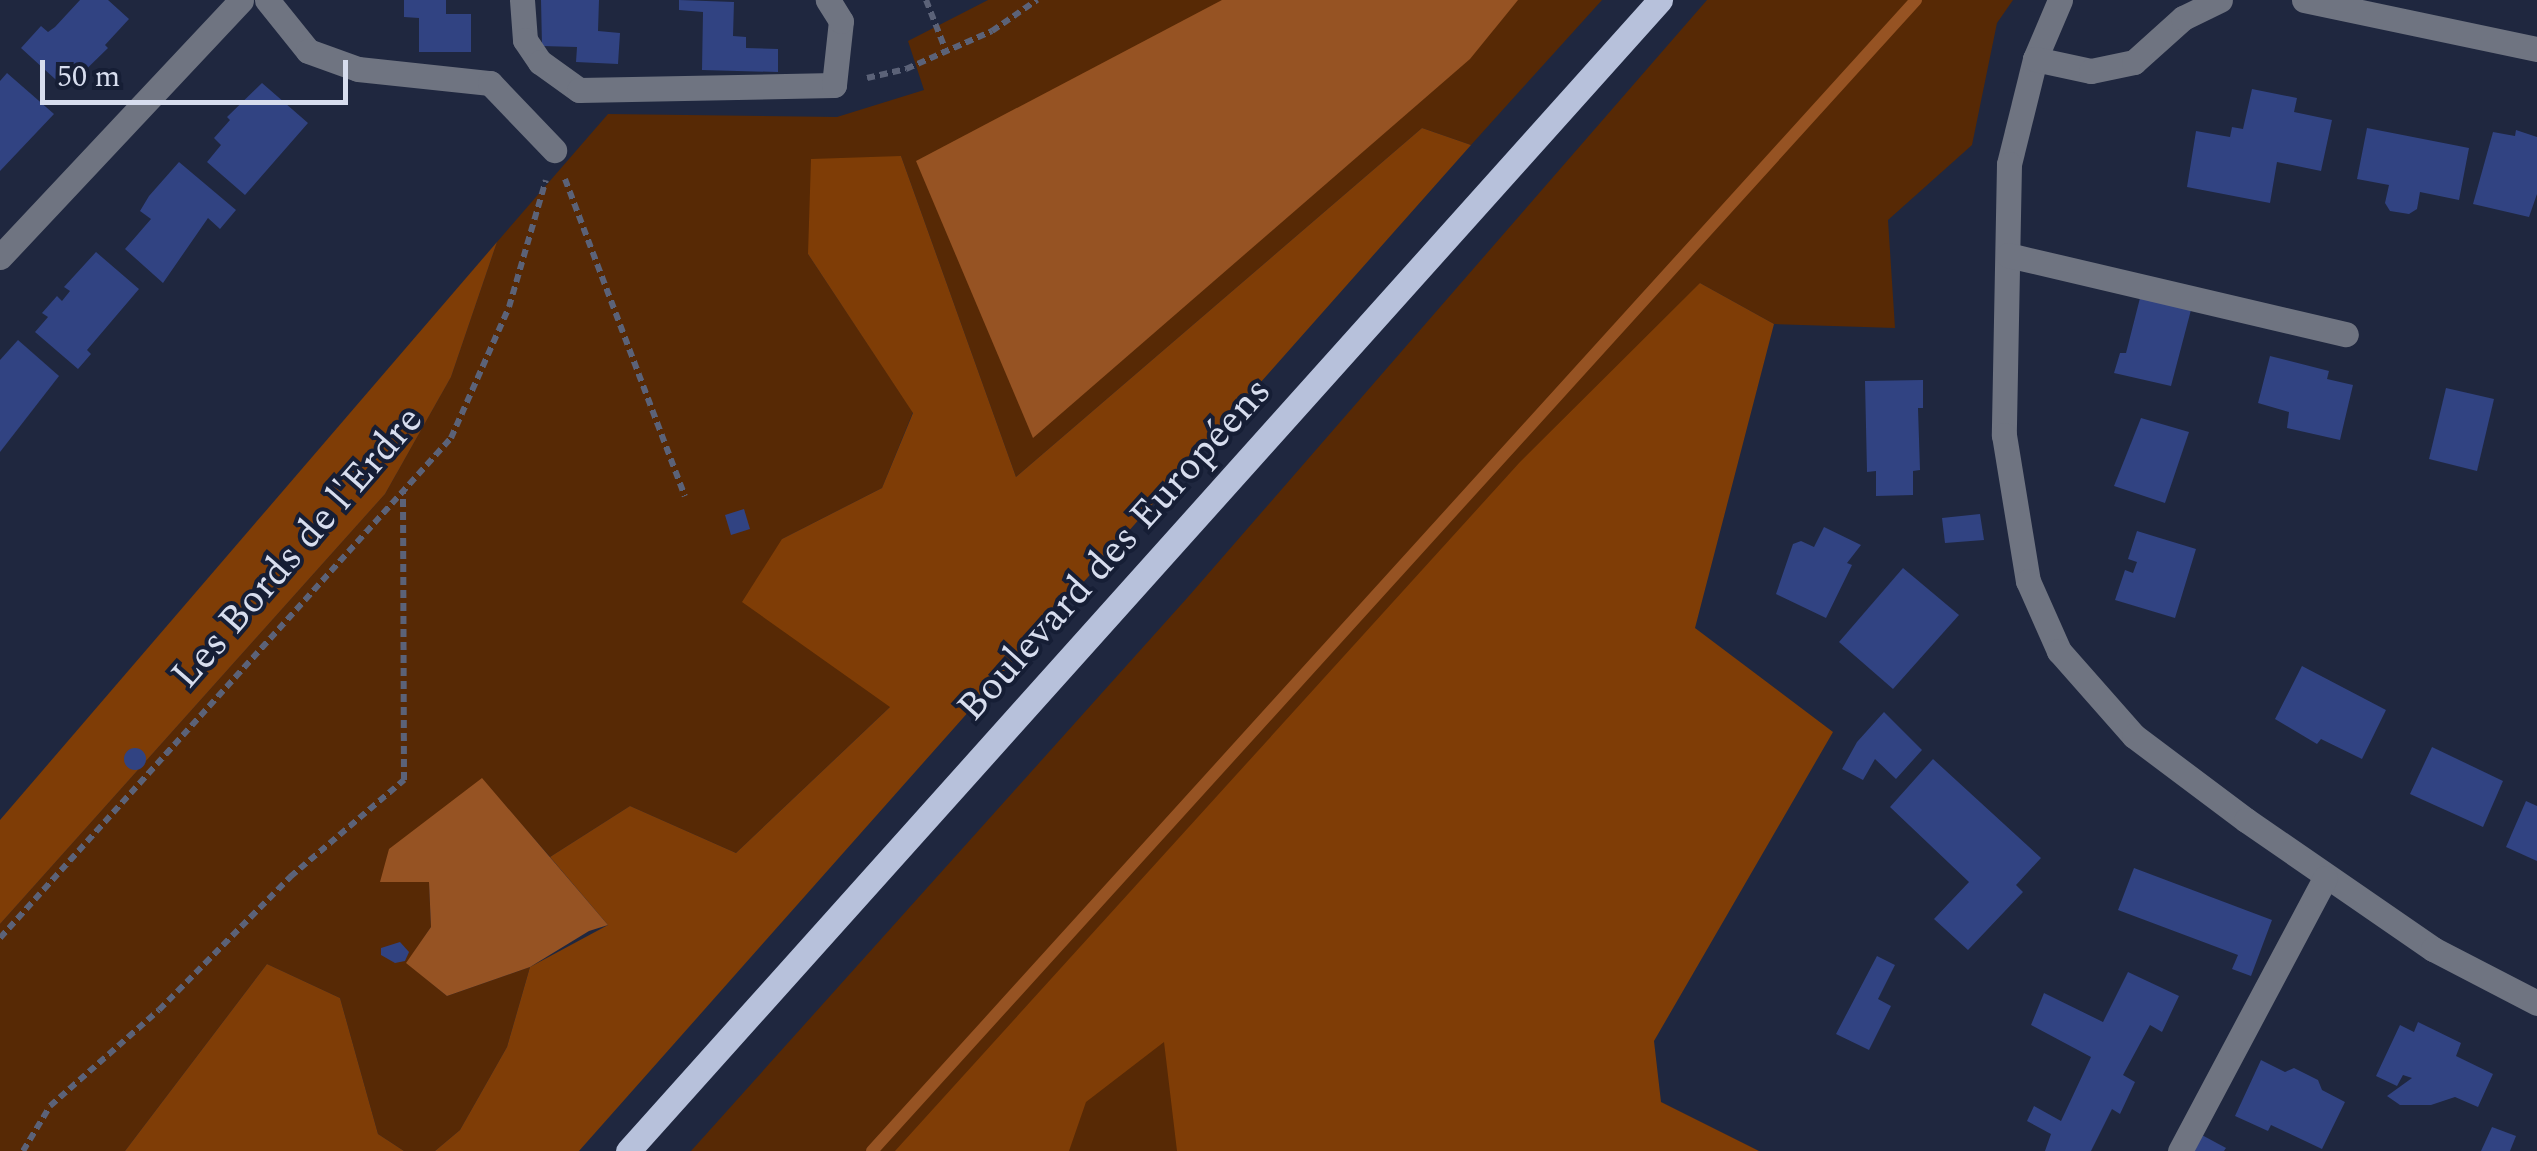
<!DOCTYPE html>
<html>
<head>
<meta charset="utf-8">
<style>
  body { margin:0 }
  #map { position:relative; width:2537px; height:1151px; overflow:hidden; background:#1f273f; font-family:Spectral,serif }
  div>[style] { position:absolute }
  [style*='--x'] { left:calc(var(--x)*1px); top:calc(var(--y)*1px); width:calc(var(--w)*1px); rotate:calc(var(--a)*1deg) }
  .green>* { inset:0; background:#572905 }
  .forest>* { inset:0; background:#7f3d06 }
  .water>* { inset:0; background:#965323 }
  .stream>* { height:12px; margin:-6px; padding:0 6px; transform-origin:6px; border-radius:6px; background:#965323 }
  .building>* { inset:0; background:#314382 }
  .round { border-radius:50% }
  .path>* { height:6px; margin-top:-3px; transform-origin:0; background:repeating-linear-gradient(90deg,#5b6278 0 8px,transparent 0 13px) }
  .minor>* { height:25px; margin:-12.5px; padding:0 12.5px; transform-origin:12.5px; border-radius:12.5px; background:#6f7481 }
  .major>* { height:25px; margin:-12.5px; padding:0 12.5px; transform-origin:12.5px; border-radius:12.5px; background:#b7c1db }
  span { translate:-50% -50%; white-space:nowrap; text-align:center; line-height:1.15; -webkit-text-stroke:8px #161e35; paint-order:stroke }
  .street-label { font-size:40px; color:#d7ddee }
  .scale { position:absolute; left:40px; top:60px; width:308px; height:45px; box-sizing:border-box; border:5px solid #d7ddee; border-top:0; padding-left:12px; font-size:30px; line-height:35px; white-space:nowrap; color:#d7ddee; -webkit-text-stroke:8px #161e35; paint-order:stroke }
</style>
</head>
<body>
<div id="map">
  <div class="green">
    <div style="clip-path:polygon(988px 0,1602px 0,1471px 145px,1422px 128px,1016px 477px,901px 156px,808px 254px,913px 412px,882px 488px,782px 539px,844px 672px,891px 706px,736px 853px,630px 806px,550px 857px,482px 779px,429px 882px,431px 927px,407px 963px,447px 996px,530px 967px,507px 1047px,460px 1130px,435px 1151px,404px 1151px,378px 1134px,340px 998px,267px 964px,125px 1151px,0 1151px,0 924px,385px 494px,451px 377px,497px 242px,608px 114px,837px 117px,924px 90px,908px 41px)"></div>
    <div style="clip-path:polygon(1707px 0,2013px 0,1997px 23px,1972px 145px,1888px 220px,1895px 328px,1774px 324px,1700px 283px,1500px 1151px,691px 1151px,1188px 597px)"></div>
  </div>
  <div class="forest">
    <div style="clip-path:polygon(1422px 128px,1471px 145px,579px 1151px,435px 1151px,460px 1130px,507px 1047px,530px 967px,608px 925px,550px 857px,630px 806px,736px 853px,890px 707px,742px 602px,782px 539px,882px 488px,913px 413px,808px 254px,811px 159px,901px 156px,1016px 477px)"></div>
    <div style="clip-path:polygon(497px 242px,451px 377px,385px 494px,0 924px,0 820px)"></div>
    <div style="clip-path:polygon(1700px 283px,1774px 324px,1695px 628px,1833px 732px,1654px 1041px,1661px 1102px,1759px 1151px,1177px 1151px,1164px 1042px,1086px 1102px,1069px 1151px,895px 1151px,1520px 462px)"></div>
    <div style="clip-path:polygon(267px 964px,340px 998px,378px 1134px,404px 1151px,125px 1151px)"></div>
  </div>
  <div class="water">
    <div style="clip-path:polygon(1222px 0,1518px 0,1470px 59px,1033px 438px,916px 161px)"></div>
    <div style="clip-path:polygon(482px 778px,608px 925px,589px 931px,530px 967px,447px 996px,406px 963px,431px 927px,429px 882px,380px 882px,389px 849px)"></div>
  </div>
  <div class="stream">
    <div style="--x:872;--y:1151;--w:1554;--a:-47.79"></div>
  </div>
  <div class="building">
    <div style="clip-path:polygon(80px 0,108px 0,129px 19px,105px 45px,108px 48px,66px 89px,21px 48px,41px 26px,48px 32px,55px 27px)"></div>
    <div style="clip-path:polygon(404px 0,446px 0,446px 14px,471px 14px,471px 52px,419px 52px,419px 18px,404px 17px)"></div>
    <div style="clip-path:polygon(541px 0,599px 0,598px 31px,620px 33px,618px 64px,576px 62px,577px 47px,542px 46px)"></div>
    <div style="clip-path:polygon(679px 0,734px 2px,733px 36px,746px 37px,746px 48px,778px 49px,778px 72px,702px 70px,703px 12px,679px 10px)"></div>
    <div style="clip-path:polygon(7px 73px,54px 114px,0 171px,0 81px)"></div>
    <div style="clip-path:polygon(262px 83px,308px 123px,245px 195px,207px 162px,221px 145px,214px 138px,230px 120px,227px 117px)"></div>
    <div style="clip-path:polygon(2252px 89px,2297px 98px,2294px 112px,2332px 120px,2321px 171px,2277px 162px,2270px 203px,2187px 187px,2196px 131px,2230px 137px,2232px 127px,2243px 129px)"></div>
    <div style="clip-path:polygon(2367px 128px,2469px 148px,2459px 200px,2420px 192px,2417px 209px,2409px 214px,2390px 211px,2385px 203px,2389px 185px,2357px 179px)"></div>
    <div style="clip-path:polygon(2516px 130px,2537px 137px,2537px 194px,2529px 217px,2473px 204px,2493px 132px,2515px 136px)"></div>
    <div style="clip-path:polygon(179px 162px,236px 210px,220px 229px,208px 218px,163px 283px,125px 249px,151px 219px,140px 211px,149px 196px)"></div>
    <div style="clip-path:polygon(96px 252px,139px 289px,87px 350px,91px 354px,78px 369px,35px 332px,48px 317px,42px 313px,57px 296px,62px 301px,70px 291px,64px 287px)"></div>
    <div style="clip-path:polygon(2140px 298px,2191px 310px,2171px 386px,2114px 373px,2120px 353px,2126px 353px)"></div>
    <div style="clip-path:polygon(18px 340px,59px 376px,0 452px,0 360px)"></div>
    <div style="clip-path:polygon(2270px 356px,2329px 371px,2327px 379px,2353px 385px,2340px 440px,2287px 428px,2289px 412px,2258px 403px)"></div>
    <div style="clip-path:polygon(1923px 380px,1923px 408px,1918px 408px,1920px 470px,1913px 471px,1913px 495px,1876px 496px,1876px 471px,1867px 472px,1865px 381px)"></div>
    <div style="clip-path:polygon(2446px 388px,2494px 399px,2477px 471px,2429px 459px)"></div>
    <div style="clip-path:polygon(2141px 418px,2189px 432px,2165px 503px,2114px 486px)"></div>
    <div style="clip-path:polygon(744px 509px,750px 529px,731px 535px,725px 515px)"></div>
    <div style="clip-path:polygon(1980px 514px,1984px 540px,1945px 543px,1942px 518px)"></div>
    <div style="clip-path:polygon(1824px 527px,1861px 545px,1847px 563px,1852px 565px,1826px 618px,1776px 594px,1793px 544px,1801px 541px,1814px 547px)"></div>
    <div style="clip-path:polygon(2137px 531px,2196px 549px,2175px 618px,2115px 600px,2125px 570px,2133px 573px,2137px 562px,2128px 559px)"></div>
    <div style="clip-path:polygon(1903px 568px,1959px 615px,1893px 689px,1839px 642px)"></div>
    <div style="clip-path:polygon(2302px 666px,2386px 710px,2362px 759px,2321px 739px,2317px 744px,2275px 719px)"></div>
    <div style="clip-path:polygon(1884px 712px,1922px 750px,1896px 779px,1875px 759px,1863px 780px,1842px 769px,1857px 742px)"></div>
    <div style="clip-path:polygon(2432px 747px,2503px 781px,2483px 827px,2410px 794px)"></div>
    <div class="round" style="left:124px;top:748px;width:22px;height:22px"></div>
    <div style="clip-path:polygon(1933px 759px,2041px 858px,2016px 885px,2023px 892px,1968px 950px,1934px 919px,1969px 882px,1890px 807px)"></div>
    <div style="clip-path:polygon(2526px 801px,2537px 806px,2537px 861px,2506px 847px)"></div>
    <div style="clip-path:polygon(2134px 868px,2272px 920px,2251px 976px,2232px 969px,2238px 955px,2118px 910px)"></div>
    <div style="clip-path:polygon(400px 942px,409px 952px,405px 961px,395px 963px,381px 955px,381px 948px)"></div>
    <div style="clip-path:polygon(1877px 956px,1895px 965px,1878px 999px,1891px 1006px,1869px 1050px,1836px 1034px)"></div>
    <div style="clip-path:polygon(2128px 972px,2179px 996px,2162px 1032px,2150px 1025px,2123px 1075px,2135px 1082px,2120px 1114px,2112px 1109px,2091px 1151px,2045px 1151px,2051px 1134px,2027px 1121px,2034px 1106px,2061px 1121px,2091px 1057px,2031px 1025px,2044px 993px,2103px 1022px)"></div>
    <div style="clip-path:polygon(2418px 1022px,2461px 1043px,2456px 1056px,2493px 1074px,2478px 1107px,2455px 1097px,2431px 1105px,2400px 1105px,2387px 1096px,2412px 1078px,2403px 1075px,2397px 1086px,2376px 1076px,2400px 1025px,2414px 1032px)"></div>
    <div style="clip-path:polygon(2261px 1060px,2285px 1072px,2294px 1068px,2318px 1080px,2322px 1090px,2345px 1102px,2322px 1149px,2271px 1125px,2268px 1131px,2235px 1116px)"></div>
    <div style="clip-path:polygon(2492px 1127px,2516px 1136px,2510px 1151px,2481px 1151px)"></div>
    <div style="clip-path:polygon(2200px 1134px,2226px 1148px,2224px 1151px,2192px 1151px)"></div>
  </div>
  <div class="path">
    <div style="--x:926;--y:0;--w:55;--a:68.6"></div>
    <div style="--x:867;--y:78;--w:40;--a:-13"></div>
    <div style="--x:906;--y:69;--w:94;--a:-23.8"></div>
    <div style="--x:992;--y:31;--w:55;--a:-34.6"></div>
    <div style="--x:565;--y:179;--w:339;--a:69.3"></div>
    <div style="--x:0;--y:938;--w:673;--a:-47.95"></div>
    <div style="--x:451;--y:438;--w:143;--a:-66.1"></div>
    <div style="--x:509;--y:307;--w:132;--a:-73.8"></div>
    <div style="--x:23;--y:1151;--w:52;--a:-59"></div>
    <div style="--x:50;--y:1106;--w:145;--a:-41.4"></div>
    <div style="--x:159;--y:1010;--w:187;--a:-45.4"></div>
    <div style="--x:290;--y:877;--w:150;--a:-40.4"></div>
    <div style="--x:404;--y:780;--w:290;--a:-90.2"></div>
  </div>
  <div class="minor">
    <div style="--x:267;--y:0;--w:65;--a:51.2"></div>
    <div style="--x:308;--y:51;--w:53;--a:19.8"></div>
    <div style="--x:358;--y:69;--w:133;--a:6.1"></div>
    <div style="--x:490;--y:83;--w:93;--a:46.3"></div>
    <div style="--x:522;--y:0;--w:40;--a:85.7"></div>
    <div style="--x:525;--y:40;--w:27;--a:56"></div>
    <div style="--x:540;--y:62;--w:48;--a:35.7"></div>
    <div style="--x:579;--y:90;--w:255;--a:-1.1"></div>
    <div style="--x:834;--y:85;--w:64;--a:-83.8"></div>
    <div style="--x:841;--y:21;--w:25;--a:-122"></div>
    <div style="--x:2060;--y:0;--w:64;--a:113"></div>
    <div style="--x:2035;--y:59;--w:108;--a:103.9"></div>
    <div style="--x:2009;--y:164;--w:271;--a:91.1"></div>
    <div style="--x:2004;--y:435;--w:148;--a:80.7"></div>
    <div style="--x:2028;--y:581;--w:77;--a:66.1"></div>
    <div style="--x:2059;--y:651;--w:113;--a:48.6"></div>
    <div style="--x:2134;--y:736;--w:140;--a:36.9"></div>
    <div style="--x:2246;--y:820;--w:227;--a:34.6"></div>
    <div style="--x:2433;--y:949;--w:117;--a:27.4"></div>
    <div style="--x:2304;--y:0;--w:238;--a:11.9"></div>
    <div style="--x:2035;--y:59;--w:57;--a:12.1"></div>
    <div style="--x:2091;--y:71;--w:44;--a:-11.8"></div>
    <div style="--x:2134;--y:62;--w:66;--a:-41.9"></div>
    <div style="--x:2183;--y:18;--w:41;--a:-25.9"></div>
    <div style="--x:2008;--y:255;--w:347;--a:13.2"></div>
    <div style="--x:0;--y:257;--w:352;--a:-46.8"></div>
    <div style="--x:2180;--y:1151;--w:309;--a:-62"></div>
  </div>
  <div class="major">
    <div style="--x:628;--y:1151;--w:1546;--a:-48.12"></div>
  </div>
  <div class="street-label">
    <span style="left:298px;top:548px;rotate:-49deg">Les Bords de l'Erdre</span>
    <span style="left:1115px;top:550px;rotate:-48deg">Boulevard des Européens</span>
  </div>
  <div class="scale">50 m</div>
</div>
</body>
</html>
